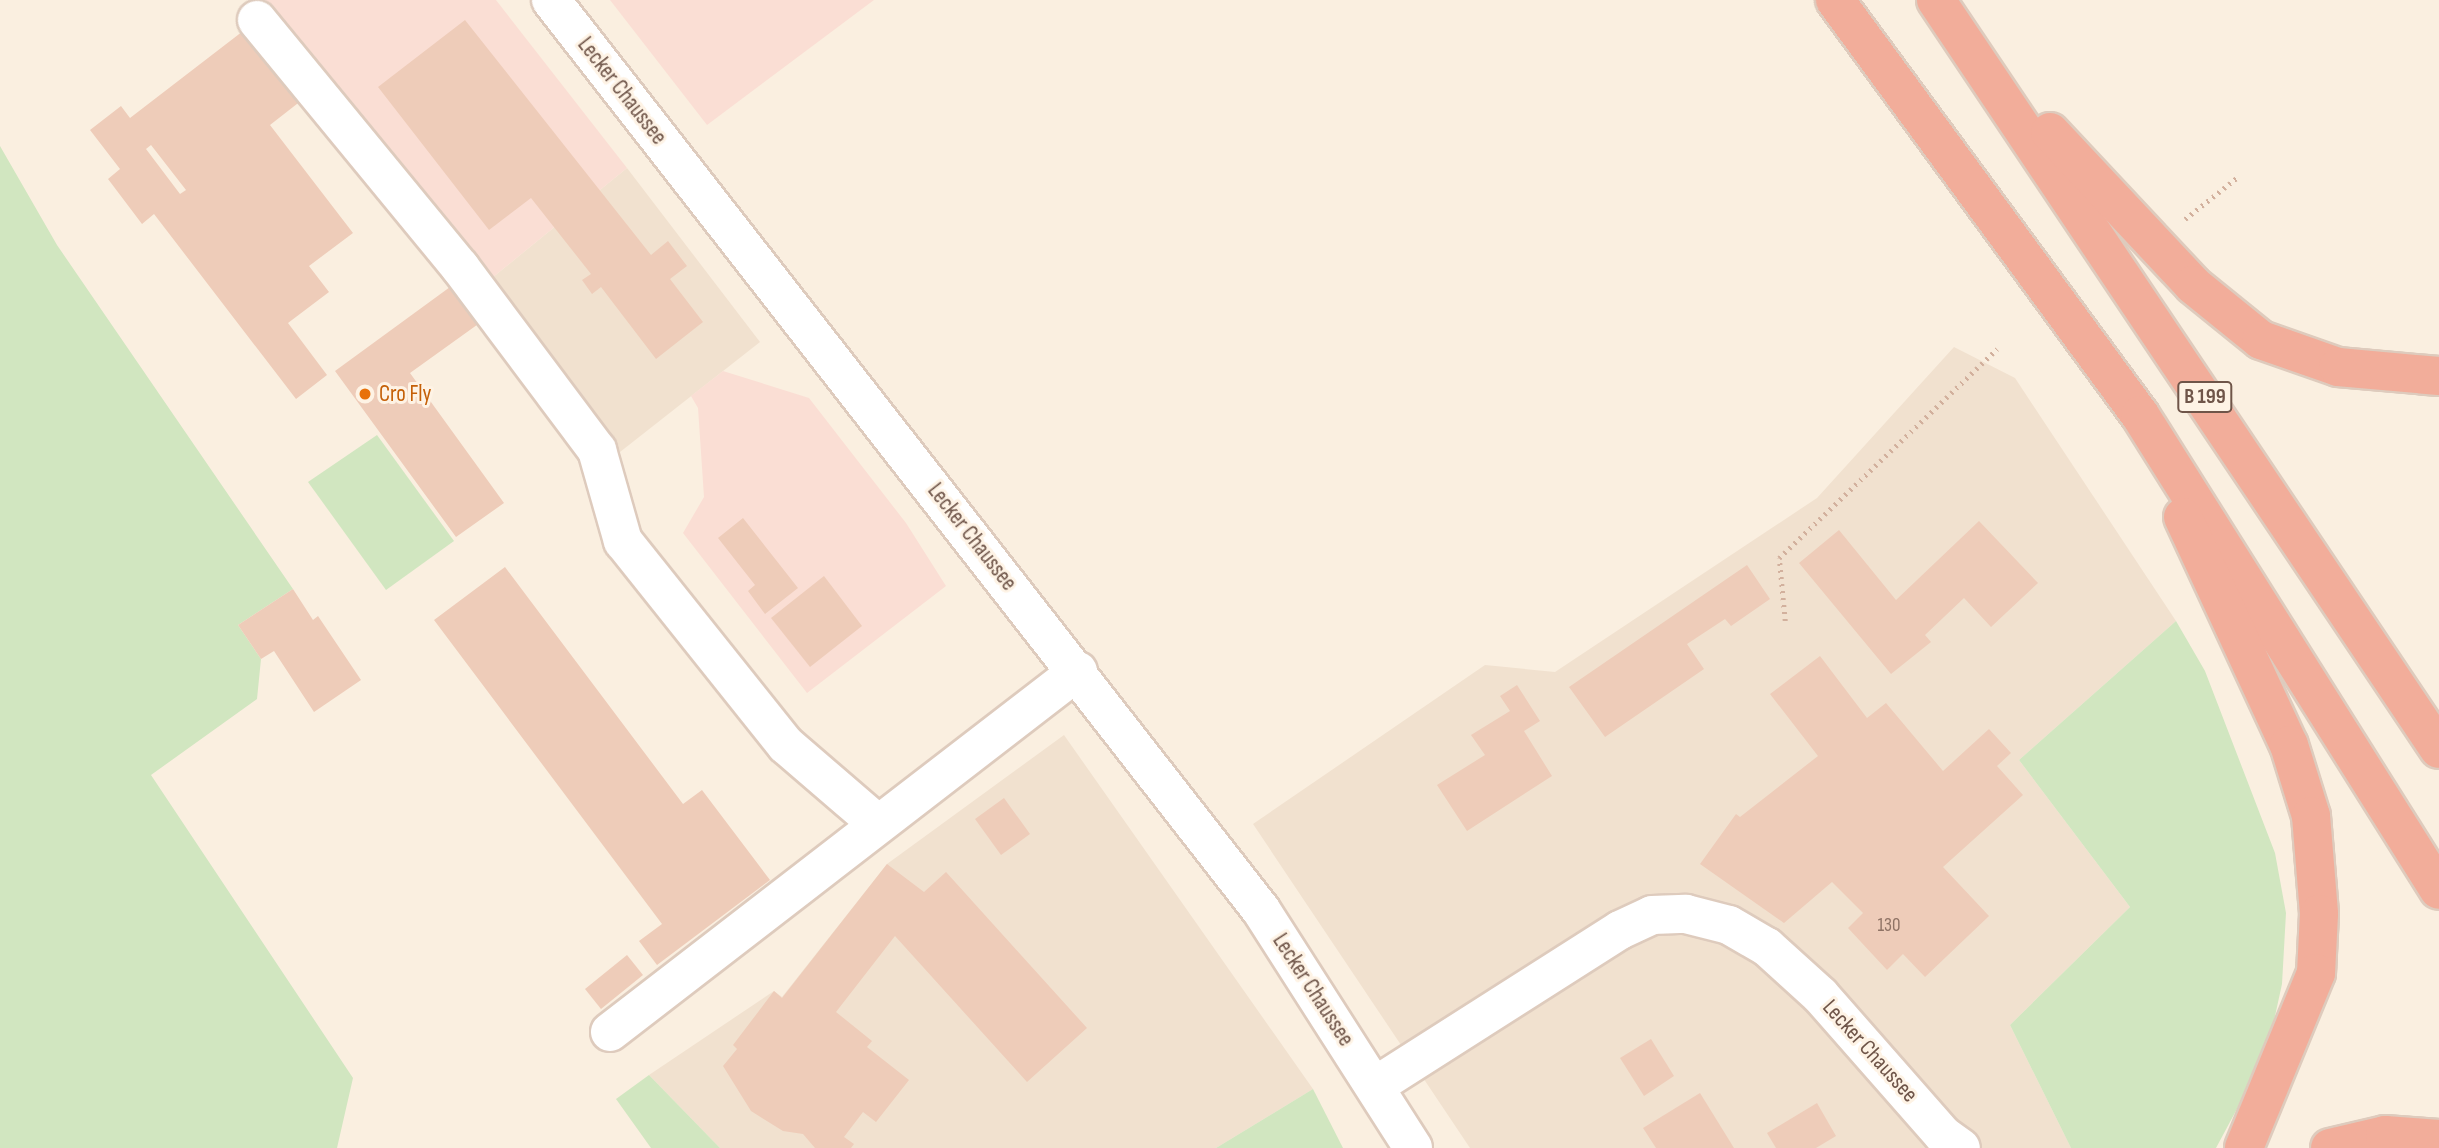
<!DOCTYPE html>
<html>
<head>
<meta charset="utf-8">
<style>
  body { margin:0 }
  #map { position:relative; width:2439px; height:1148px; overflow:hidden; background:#faefe0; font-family:"Sofia Sans Condensed",sans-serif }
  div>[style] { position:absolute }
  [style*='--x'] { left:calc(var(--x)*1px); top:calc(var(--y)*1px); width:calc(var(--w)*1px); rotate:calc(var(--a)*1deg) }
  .residential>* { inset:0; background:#f1e1cf }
  .commercial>* { inset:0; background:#faded4 }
  .green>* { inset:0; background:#d1e6c0 }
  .building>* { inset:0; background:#eeccb9 }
  .path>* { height:4.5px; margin-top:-2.25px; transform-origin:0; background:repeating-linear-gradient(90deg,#d2b09d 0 2px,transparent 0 7px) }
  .roads { filter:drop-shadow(2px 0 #decbbd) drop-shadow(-2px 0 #decbbd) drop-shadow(0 2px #decbbd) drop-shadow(0 -2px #decbbd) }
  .minor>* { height:38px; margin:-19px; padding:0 19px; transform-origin:19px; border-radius:19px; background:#fff }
  .highway>* { height:38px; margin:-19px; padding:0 19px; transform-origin:19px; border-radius:19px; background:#f2ad9a }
  .dots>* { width:19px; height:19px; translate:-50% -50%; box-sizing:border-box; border:4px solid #fef3e5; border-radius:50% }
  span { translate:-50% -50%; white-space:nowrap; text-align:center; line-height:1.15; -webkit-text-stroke:6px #fef3e5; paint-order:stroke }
  .number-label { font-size:19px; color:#8f7365 }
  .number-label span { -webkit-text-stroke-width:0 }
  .shield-label span { padding:2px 5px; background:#fef3e5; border:2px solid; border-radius:5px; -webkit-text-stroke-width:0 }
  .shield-label { font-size:21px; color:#6f5549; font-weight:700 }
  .street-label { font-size:23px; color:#6f5549 }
  .food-label { font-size:23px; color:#c56008 }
  .left { translate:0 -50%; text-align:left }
</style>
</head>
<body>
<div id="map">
  <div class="residential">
    <div style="clip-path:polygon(627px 168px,760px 342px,620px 452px,487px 282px)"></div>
    <div style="clip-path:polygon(1954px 347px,2015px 378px,2176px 621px,2019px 760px,2130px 907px,2010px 1025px,2071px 1148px,1470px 1148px,1253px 824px,1485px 665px,1555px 672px,1817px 498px)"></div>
    <div style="clip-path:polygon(1064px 735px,1313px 1089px,1216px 1148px,720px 1148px,649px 1075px,774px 991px,782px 997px,887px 864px)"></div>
  </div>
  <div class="commercial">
    <div style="clip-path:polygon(265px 0,496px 0,627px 168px,487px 282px)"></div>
    <div style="clip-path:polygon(610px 0,874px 0,707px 125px)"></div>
    <div style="clip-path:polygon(723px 371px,809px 398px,906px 523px,946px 586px,807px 693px,683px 533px,704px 497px,698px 408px,691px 396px)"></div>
  </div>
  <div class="green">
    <div style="clip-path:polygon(0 146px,57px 245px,293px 589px,238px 625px,261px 659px,257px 699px,151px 775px,353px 1078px,337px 1148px,0 1148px)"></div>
    <div style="clip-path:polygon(377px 435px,454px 541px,386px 590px,308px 482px)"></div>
    <div style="clip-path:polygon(2176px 621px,2205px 671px,2275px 853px,2286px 913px,2282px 984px,2267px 1053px,2216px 1148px,2071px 1148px,2010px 1025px,2130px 907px,2019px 760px)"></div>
    <div style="clip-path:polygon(649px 1075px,720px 1148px,651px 1148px,616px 1099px)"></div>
    <div style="clip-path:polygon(1313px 1089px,1343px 1148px,1216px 1148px)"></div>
  </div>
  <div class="building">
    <div style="clip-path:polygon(465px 20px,651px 255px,668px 241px,687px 266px,670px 279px,703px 322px,656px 359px,601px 287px,592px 294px,582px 280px,591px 274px,531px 198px,489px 230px,378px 87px)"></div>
    <div style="clip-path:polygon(evenodd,247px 28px,302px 100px,270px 125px,353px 233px,309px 266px,329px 292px,288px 323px,327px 375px,296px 399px,154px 214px,142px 224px,108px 179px,120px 169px,90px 130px,121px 106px,130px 118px,247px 28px,151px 145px,186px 190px,180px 194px,146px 149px,151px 145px)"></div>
    <div style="clip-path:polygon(461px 279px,488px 317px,410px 373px,504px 503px,456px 537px,335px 371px)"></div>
    <div style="clip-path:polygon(743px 518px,798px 588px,765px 614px,748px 591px,755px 585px,718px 538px)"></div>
    <div style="clip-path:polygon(1979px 521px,2038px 583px,1991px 627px,1964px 598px,1925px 635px,1931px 642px,1891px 674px,1799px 563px,1839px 530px,1896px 600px)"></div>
    <div style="clip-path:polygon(1747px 565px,1770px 599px,1731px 626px,1725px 619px,1687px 644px,1704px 669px,1605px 737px,1569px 687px)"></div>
    <div style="clip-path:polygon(505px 567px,683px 804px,702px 790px,770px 880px,657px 965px,639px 941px,662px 924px,434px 620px)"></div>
    <div style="clip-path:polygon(824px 576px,862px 626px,810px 667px,771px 618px)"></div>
    <div style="clip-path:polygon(293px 589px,313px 620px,318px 616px,361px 680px,314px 712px,274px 651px,261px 659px,238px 625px)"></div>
    <div style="clip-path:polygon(1820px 656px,1867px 718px,1886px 703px,1943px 771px,1989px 729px,2011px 753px,1997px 766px,2023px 795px,1943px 867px,1989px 916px,1925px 977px,1903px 954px,1887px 970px,1848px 928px,1863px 913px,1832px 882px,1784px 923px,1700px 864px,1736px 814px,1740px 817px,1818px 756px,1770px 694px)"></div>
    <div style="clip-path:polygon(1517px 685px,1540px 721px,1524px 731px,1552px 776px,1467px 831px,1437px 785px,1485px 755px,1471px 735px,1510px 711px,1500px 696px)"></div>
    <div style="clip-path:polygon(1004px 798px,1030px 834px,1001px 855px,975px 819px)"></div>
    <div style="clip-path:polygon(887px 864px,924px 892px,946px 872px,1087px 1028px,1027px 1082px,895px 936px,836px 1012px,872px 1041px,867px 1047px,909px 1080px,876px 1122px,863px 1112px,844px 1137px,854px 1144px,851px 1148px,815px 1148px,803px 1134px,783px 1131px,751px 1111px,723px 1066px,737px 1049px,733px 1045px,774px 991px,782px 998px)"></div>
    <div style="clip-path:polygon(627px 955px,643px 975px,601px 1009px,585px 989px)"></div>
    <div style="clip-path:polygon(1651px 1039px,1674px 1076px,1644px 1096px,1620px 1058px)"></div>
    <div style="clip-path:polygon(1700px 1093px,1734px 1148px,1656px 1148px,1643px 1128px)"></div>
    <div style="clip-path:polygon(1817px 1103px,1836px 1136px,1816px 1148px,1776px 1148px,1767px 1133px)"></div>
  </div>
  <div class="path">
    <div style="--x:2185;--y:219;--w:69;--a:-38.5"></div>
    <div style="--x:1785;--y:621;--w:63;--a:-95.4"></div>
    <div style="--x:1779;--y:558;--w:302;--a:-43.8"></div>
  </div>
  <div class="roads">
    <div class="minor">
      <div style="--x:551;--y:0;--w:1154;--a:52.04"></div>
      <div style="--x:1261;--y:910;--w:282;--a:57.4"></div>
      <div style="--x:257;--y:20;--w:320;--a:50.6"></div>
      <div style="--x:460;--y:267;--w:229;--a:53.2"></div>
      <div style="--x:597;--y:450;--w:95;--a:74.1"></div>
      <div style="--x:623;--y:541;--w:261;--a:51.4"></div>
      <div style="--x:786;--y:745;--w:121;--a:40.7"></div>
      <div style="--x:610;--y:1032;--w:591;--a:-37.65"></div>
      <div style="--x:1375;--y:1086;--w:290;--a:-32.5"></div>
      <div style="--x:1620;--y:930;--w:35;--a:-25"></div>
      <div style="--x:1652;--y:915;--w:34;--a:-2"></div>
      <div style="--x:1686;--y:914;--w:44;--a:14.3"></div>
      <div style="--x:1729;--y:925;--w:44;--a:30.1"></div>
      <div style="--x:1767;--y:947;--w:72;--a:42.2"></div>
      <div style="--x:1820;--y:995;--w:186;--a:48.7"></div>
      <div style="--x:1943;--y:1135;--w:22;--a:36"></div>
    </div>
    <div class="highway">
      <div style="--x:1835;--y:0;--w:515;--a:53.69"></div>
      <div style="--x:2140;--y:415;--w:561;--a:57.81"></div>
      <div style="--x:1936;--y:0;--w:902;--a:56.12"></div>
      <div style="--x:2050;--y:132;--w:209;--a:46.9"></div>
      <div style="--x:2193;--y:285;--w:87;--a:39"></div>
      <div style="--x:2261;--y:340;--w:82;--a:19.3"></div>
      <div style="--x:2338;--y:367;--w:101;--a:5.1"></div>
      <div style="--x:2183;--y:517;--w:251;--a:65.1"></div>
      <div style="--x:2289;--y:745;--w:74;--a:72.8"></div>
      <div style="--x:2311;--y:816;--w:98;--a:85.3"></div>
      <div style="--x:2319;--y:914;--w:59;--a:92.9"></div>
      <div style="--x:2316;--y:973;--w:189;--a:112.4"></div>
      <div style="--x:2330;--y:1148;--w:57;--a:-13.3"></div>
      <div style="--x:2385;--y:1135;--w:54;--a:4.2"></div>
    </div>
  </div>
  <div class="dots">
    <div style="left:365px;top:394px;background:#e8710a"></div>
  </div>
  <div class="number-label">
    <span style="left:1889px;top:926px">130</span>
  </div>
  <div class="shield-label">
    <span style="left:2205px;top:397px">B 199</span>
  </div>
  <div class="street-label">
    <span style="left:622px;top:91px;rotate:52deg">Lecker Chaussee</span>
    <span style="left:972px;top:537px;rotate:52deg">Lecker Chaussee</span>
    <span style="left:1313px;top:990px;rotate:57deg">Lecker Chaussee</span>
    <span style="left:1870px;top:1051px;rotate:48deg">Lecker Chaussee</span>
  </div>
  <div class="food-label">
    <span class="left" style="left:379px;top:394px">Cro Fly</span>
  </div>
</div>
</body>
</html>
